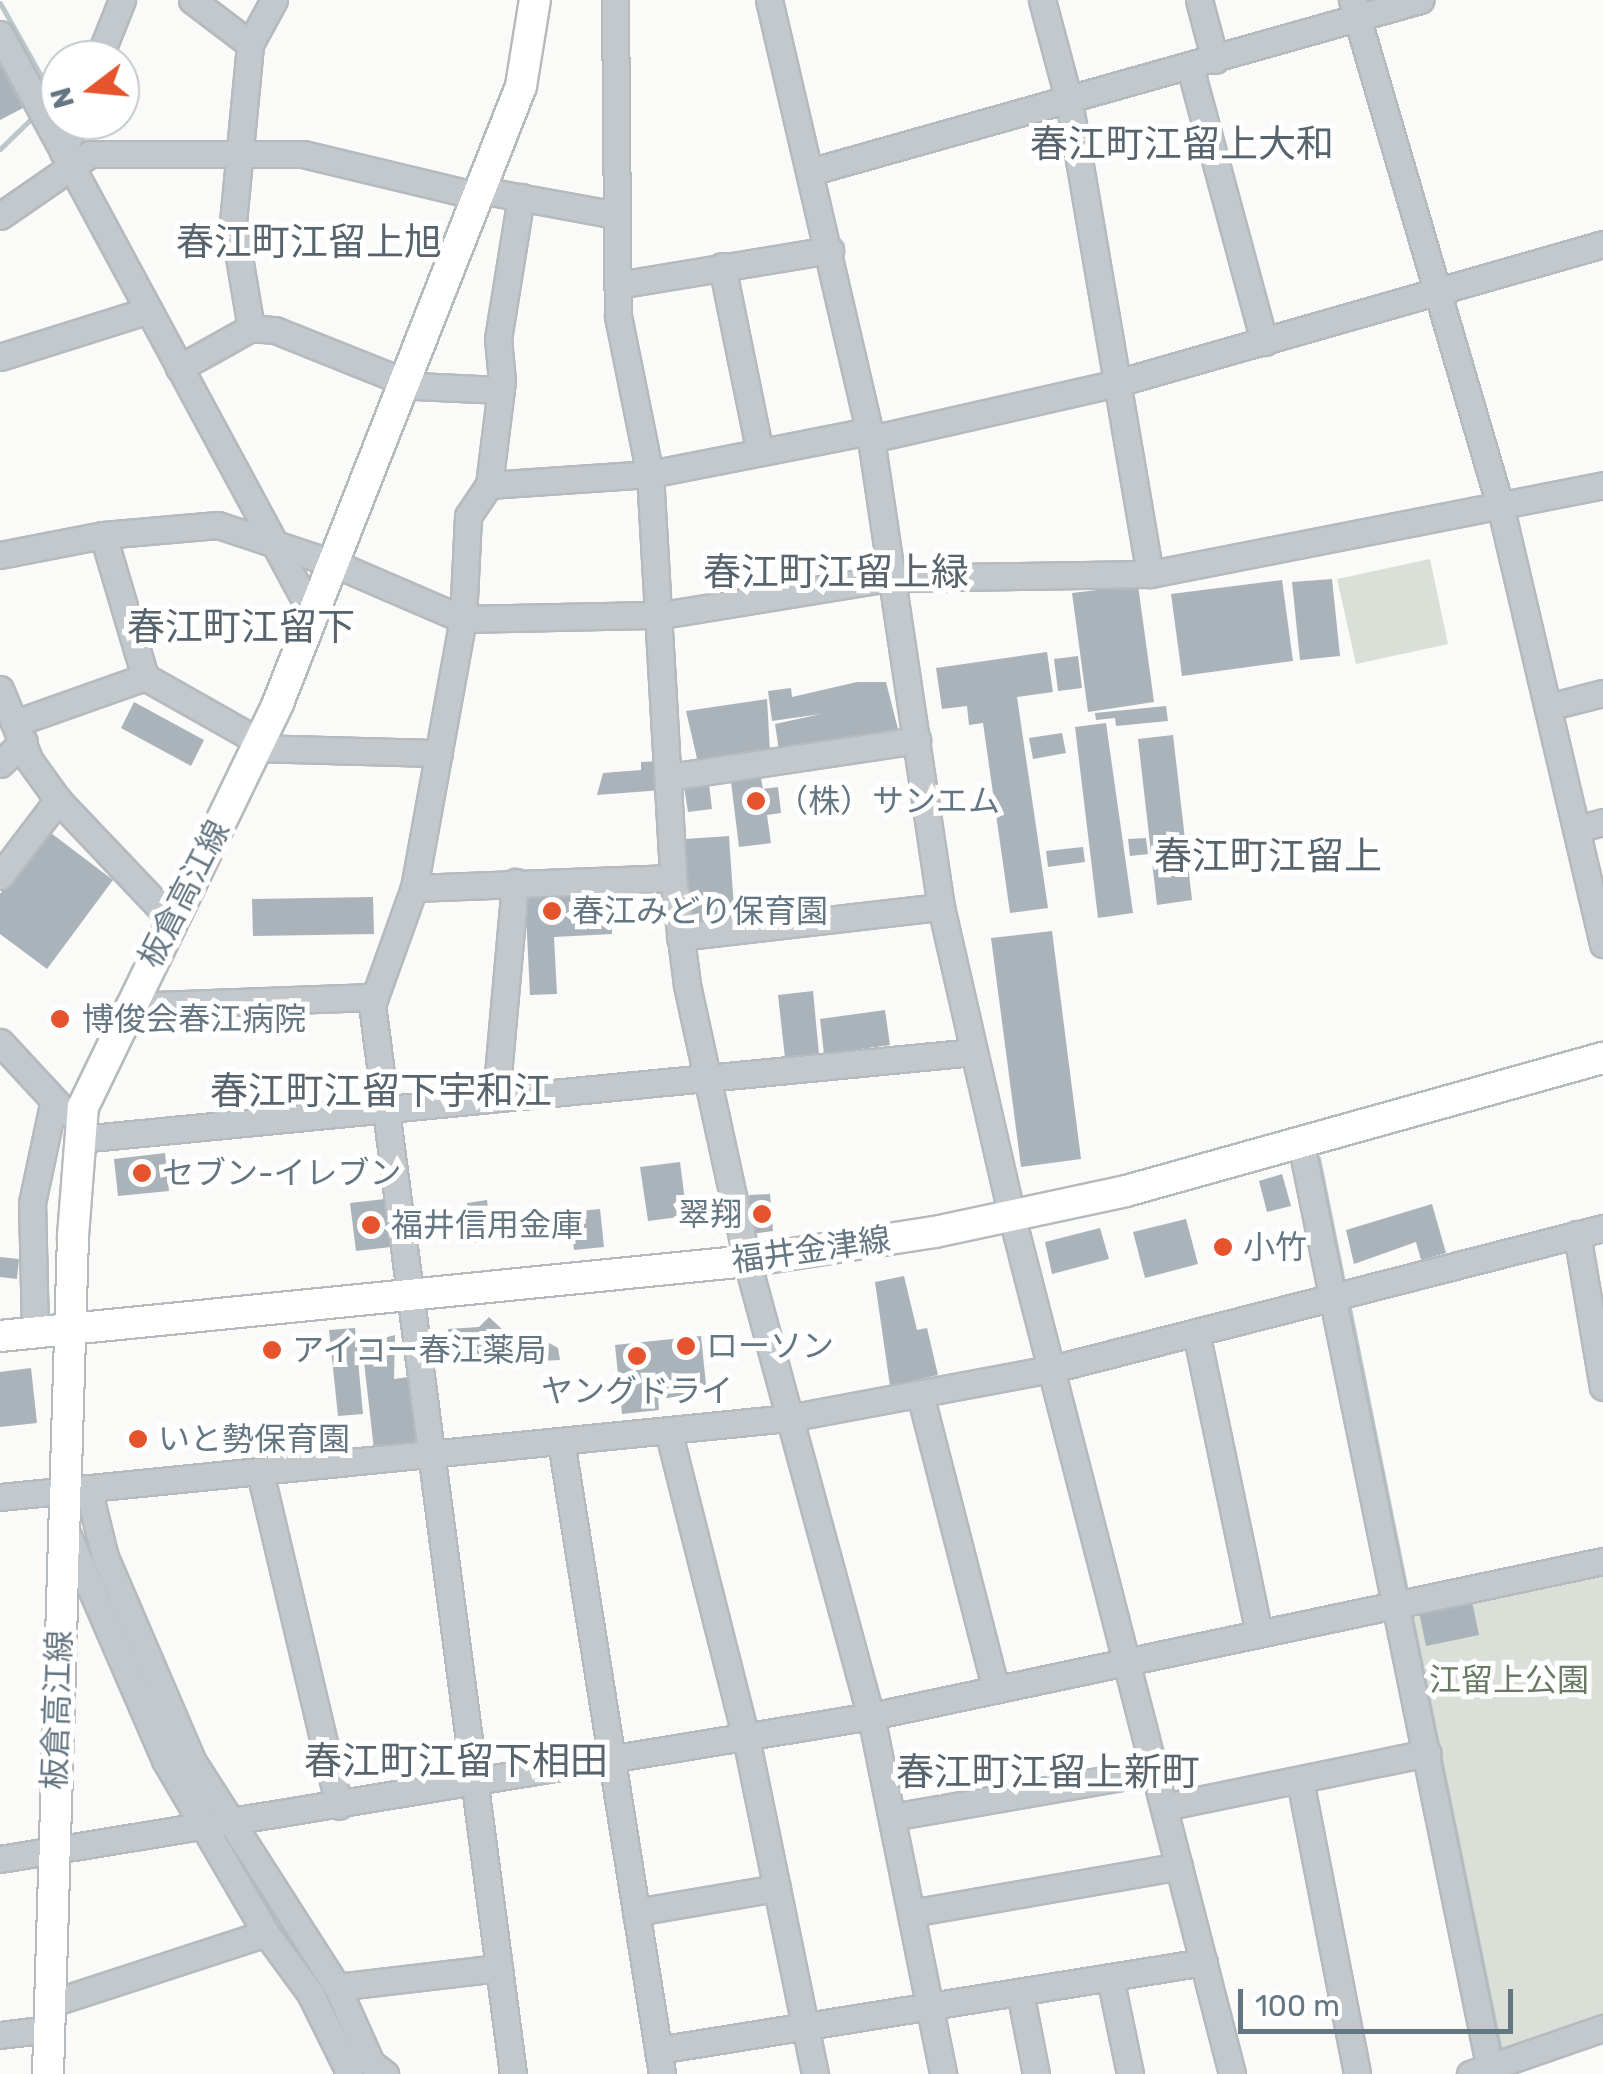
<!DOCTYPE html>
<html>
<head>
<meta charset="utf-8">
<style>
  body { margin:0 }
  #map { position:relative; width:1603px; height:2074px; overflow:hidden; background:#fafaf8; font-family:Rubik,"Noto Sans JP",sans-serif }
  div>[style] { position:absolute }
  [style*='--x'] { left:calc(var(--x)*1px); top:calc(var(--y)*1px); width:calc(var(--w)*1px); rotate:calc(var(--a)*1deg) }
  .green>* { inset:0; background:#dadfd7 }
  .stream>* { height:5px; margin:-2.5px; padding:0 2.5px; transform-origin:2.5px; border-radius:2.5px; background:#bbc7cb }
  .building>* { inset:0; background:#aab3b9 }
  .roads { filter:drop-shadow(2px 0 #b5babe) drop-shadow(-2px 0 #b5babe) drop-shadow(0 2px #b5babe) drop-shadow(0 -2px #b5babe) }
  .minor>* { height:25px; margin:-12.5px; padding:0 12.5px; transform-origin:12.5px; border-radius:12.5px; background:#c3c8cc }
  .major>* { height:30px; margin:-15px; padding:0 15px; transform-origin:15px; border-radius:15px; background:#fff }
  .dots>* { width:28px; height:28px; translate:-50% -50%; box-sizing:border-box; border:5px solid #fff; border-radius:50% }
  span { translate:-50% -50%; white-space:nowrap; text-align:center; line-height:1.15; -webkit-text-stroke:10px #fff; paint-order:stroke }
  .poi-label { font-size:32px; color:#657683 }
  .left { translate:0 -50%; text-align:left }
  .right { translate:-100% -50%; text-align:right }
  .street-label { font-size:32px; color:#657683 }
  .park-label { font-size:32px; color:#687a64 }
  .quarter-label { font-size:38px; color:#57646e }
  .north { position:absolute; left:40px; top:40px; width:100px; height:100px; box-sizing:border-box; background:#fff; border:2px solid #c1c8cd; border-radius:50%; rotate:254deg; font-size:28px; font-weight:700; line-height:40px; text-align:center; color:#657683 }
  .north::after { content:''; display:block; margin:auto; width:35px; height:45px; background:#e5542c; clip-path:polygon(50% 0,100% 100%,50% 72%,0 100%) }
  .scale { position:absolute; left:1238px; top:1989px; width:275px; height:45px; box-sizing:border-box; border:5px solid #657683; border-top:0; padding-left:12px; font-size:30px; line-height:35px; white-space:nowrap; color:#657683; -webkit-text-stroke:8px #fff; paint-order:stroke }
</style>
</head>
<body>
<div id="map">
  <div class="green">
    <div style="clip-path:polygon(1430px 559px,1448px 644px,1356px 664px,1337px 579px)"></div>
    <div style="clip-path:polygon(1603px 1561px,1603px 2028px,1490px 2068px,1398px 1604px)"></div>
  </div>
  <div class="stream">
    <div style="--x:0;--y:3;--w:100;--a:60.6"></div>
    <div style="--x:49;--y:90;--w:10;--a:66"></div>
    <div style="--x:53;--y:99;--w:8;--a:140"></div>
    <div style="--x:0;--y:149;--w:49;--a:-44.2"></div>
    <div style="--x:1318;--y:1158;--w:132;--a:78.6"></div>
    <div style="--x:1348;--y:1303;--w:299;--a:78.6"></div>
    <div style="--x:1410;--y:1612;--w:454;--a:78.4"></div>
  </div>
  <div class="building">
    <div style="clip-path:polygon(0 65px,23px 108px,0 120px)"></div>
    <div style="clip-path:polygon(1332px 579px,1340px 656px,1300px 660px,1292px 582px)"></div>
    <div style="clip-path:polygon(1282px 580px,1293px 661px,1182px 676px,1171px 594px)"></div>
    <div style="clip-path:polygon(1138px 585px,1154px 702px,1088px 712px,1072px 593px)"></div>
    <div style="clip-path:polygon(1047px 652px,1053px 692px,1017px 697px,1048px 908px,1010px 913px,983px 723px,969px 725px,967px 706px,942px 709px,936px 668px)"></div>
    <div style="clip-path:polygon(1078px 656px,1082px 688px,1058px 691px,1054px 659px)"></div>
    <div style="clip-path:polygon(857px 682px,886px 682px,898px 729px,779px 751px,775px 724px,821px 714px,772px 721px,768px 691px,791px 688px,792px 697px)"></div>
    <div style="clip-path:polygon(767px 699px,770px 751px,698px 763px,686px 711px)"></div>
    <div style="clip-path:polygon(134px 702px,204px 740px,191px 766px,121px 728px)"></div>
    <div style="clip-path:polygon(1166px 706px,1168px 721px,1116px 726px,1115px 718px,1096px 720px,1095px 713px)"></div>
    <div style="clip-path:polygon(1106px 723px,1133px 913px,1098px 918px,1075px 727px)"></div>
    <div style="clip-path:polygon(1062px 733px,1066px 753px,1033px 759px,1029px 738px)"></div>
    <div style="clip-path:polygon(1173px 735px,1192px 900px,1157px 905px,1138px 739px)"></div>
    <div style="clip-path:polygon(660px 761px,662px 790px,597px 795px,603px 773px,641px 770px,641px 762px)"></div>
    <div style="clip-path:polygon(761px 778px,763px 789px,778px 787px,781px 813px,767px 815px,771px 843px,739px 847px,731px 782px)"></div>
    <div style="clip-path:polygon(709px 784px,712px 809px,688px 812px,684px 787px)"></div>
    <div style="clip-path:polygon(47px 830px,113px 880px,47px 969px,0 934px,0 894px)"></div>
    <div style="clip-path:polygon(729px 836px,735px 923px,692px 926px,685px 839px)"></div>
    <div style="clip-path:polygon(1146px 838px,1148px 854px,1130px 856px,1128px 839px)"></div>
    <div style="clip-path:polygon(1083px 847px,1085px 862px,1048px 867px,1046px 851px)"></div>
    <div style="clip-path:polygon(610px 889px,612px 934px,554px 937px,557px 994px,530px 995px,525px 894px)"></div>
    <div style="clip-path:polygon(373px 897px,374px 934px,253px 936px,252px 899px)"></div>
    <div style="clip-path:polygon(1052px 931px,1081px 1159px,1021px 1167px,991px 938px)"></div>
    <div style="clip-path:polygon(813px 991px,819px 1054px,785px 1058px,778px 995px)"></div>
    <div style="clip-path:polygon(885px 1010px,890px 1045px,824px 1054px,820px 1019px)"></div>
    <div style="clip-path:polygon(165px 1153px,169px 1191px,118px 1196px,114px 1159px)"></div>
    <div style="clip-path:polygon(680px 1162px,687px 1216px,648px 1221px,640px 1167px)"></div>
    <div style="clip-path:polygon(1282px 1174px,1291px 1206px,1267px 1212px,1259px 1181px)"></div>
    <div style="clip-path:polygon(770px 1194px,773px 1231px,752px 1234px,749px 1195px)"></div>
    <div style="clip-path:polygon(385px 1199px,391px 1247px,356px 1251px,350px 1203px)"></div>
    <div style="clip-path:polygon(487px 1200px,492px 1241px,471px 1243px,467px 1203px)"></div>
    <div style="clip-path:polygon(1432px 1204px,1446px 1253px,1421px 1260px,1416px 1242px,1354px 1264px,1346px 1230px)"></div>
    <div style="clip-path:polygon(600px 1209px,604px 1247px,574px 1250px,570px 1212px)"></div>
    <div style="clip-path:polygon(1186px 1219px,1198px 1264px,1145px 1278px,1133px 1232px)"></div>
    <div style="clip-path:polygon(1100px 1228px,1109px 1259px,1052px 1274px,1045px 1242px)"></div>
    <div style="clip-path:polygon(0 1257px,19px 1259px,17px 1279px,0 1277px)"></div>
    <div style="clip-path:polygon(904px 1276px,917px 1330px,927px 1328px,938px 1375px,890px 1386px,875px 1282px)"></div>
    <div style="clip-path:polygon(489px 1317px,515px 1341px,538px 1337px,558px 1348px,560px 1360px,452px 1365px,448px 1329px,479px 1327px)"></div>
    <div style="clip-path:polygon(355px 1328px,363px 1414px,338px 1416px,329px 1330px)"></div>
    <div style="clip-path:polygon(395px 1335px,394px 1379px,408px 1377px,416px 1445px,374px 1450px,362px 1344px)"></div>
    <div style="clip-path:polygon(701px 1336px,707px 1394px,658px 1399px,659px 1410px,622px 1414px,615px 1345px)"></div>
    <div style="clip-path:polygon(31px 1368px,37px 1423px,0 1427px,0 1372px)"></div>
    <div style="clip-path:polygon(1472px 1601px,1479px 1635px,1426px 1646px,1419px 1612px)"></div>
  </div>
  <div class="roads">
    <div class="minor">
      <div style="--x:192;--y:0;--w:73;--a:37.2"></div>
      <div style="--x:615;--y:0;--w:316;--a:89.5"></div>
      <div style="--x:618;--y:316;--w:161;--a:78.6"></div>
      <div style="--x:650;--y:474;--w:405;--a:86.7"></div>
      <div style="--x:673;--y:878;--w:108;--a:82.5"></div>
      <div style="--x:687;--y:985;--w:282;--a:77.7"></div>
      <div style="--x:747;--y:1261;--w:472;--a:74.8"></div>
      <div style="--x:871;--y:1716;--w:365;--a:78.6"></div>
      <div style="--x:769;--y:0;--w:451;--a:76.9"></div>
      <div style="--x:871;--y:439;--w:473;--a:81.5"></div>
      <div style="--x:941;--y:907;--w:318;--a:77.1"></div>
      <div style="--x:1012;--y:1217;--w:885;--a:75.6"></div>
      <div style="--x:1042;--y:0;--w:105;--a:75"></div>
      <div style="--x:1069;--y:101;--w:480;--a:80.3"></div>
      <div style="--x:1199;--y:0;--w:62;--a:75.1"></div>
      <div style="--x:1352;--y:0;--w:530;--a:73.68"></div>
      <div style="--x:1501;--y:509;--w:447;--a:76.8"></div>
      <div style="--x:0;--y:34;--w:658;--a:61.68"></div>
      <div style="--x:98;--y:60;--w:65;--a:-68.2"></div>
      <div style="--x:1190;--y:67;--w:285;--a:74.9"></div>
      <div style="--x:63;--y:152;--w:34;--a:-69"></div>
      <div style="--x:813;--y:171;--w:631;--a:-15.73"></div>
      <div style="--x:480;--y:190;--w:138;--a:10.4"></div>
      <div style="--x:0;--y:216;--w:109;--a:-34.6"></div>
      <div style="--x:90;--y:154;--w:213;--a:0"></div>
      <div style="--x:303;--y:154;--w:180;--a:13.5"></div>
      <div style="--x:722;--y:266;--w:190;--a:78.5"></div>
      <div style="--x:618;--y:285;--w:215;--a:-9.4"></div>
      <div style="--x:251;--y:328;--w:108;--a:-99.6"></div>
      <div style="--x:233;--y:222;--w:179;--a:-84.5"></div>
      <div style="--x:250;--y:44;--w:50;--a:-61.4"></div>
      <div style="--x:0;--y:357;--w:156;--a:-17.5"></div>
      <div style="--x:179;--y:368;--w:82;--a:-29.1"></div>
      <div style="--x:251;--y:328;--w:24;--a:5"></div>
      <div style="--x:275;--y:330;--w:151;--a:21.8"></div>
      <div style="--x:415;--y:386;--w:86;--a:2.7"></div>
      <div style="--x:871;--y:439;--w:252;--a:-12.8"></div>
      <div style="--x:1117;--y:383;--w:505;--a:-15.96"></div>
      <div style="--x:489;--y:485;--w:161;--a:-3.9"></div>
      <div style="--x:650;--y:474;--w:224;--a:-11.1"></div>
      <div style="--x:103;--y:535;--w:148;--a:73.5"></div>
      <div style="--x:145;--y:677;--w:132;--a:29.5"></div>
      <div style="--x:0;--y:555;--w:105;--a:-11"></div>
      <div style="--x:103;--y:535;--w:115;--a:-5"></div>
      <div style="--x:218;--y:525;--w:123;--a:18.4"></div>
      <div style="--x:335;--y:564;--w:139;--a:23.3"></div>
      <div style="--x:463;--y:619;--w:199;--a:-1.2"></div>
      <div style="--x:662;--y:615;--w:230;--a:-9.3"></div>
      <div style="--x:889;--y:578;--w:261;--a:-0.9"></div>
      <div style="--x:1150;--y:574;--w:462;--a:-11.1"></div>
      <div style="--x:0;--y:689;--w:78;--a:67.4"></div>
      <div style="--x:30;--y:761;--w:48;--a:54.3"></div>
      <div style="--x:58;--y:800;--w:164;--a:46.5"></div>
      <div style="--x:1548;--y:707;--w:57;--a:-14.3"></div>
      <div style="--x:18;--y:722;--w:135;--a:-19.5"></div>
      <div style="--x:258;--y:748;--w:181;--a:1.6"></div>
      <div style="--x:0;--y:764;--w:33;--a:-44"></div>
      <div style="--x:669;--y:777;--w:251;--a:-8.5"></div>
      <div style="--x:1577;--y:829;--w:27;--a:-15"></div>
      <div style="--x:0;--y:876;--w:96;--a:-52.7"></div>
      <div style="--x:414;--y:888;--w:259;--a:-2.2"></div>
      <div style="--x:680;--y:937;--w:263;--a:-6.6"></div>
      <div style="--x:128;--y:1006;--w:245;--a:-2.1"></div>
      <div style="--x:0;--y:1042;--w:96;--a:47.1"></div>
      <div style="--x:496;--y:1097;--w:216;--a:-84.9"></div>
      <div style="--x:80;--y:1139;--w:898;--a:-5.56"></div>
      <div style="--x:1301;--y:1143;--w:950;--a:78.47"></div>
      <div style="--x:1577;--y:1234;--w:155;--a:80.4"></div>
      <div style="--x:1196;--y:1332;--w:308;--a:78.2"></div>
      <div style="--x:35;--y:1333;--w:130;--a:-91.3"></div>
      <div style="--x:32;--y:1203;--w:101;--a:-78"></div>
      <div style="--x:920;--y:1394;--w:305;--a:75.6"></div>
      <div style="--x:668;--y:1430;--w:318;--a:75.8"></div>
      <div style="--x:746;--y:1738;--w:343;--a:78.4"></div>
      <div style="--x:561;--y:1441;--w:641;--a:80.93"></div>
      <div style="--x:260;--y:1472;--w:343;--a:76.7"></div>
      <div style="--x:88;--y:1488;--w:71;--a:76.2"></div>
      <div style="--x:105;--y:1557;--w:223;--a:66.8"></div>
      <div style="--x:193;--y:1762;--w:267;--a:57.4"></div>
      <div style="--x:337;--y:1987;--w:83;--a:65.9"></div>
      <div style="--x:371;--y:2063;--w:18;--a:38"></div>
      <div style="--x:0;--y:1497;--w:793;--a:-5.72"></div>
      <div style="--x:789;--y:1418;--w:268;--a:-10.6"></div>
      <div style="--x:1052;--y:1369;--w:569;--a:-14.35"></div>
      <div style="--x:66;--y:1531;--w:249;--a:66.6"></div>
      <div style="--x:165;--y:1760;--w:200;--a:59.7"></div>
      <div style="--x:266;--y:1933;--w:74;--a:53.7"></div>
      <div style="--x:310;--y:1993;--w:90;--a:63.7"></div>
      <div style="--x:1300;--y:1780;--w:299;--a:79"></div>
      <div style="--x:1164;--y:1807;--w:269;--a:-11.6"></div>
      <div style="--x:892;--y:1817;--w:267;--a:-9.9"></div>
      <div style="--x:0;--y:1859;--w:883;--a:-9.32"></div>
      <div style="--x:871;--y:1716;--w:748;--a:-11.96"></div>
      <div style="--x:636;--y:1912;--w:143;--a:-9.7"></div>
      <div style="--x:911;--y:1913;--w:272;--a:-9.9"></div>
      <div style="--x:1110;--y:1977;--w:99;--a:78.3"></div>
      <div style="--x:337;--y:1987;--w:163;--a:-6.7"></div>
      <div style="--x:1020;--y:1992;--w:84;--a:79"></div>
      <div style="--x:49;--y:2004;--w:228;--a:-18.1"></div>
      <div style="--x:0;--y:2035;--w:49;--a:-7"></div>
      <div style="--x:658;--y:2050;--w:553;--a:-9.16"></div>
      <div style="--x:513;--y:2074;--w:1078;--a:-97.51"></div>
      <div style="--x:372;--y:1005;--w:124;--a:-70.3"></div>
      <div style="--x:414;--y:888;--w:273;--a:-79.7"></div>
      <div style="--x:463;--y:619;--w:103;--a:-87.2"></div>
      <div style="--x:468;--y:516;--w:37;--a:-56"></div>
      <div style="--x:489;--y:485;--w:105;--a:-82.9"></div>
      <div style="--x:502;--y:381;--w:42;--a:-95.4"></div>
      <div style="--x:498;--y:339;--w:144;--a:-80.8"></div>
      <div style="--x:1470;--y:2074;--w:141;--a:-19.1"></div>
    </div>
    <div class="major">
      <div style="--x:0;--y:1336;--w:751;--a:-5.73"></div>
      <div style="--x:747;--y:1261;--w:190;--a:-8.8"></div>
      <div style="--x:935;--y:1232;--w:195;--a:-12.1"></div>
      <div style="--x:1126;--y:1191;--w:495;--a:-15.6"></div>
      <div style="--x:48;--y:2074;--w:838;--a:-88.29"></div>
      <div style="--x:73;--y:1236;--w:129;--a:-85.6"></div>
      <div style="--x:83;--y:1107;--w:449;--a:-64.2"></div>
      <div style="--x:278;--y:703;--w:663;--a:-68.5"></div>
      <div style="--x:521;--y:86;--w:87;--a:-80.8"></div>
    </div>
  </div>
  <div class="dots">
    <div style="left:756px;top:801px;background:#e5542c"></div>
    <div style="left:552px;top:911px;background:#e5542c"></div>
    <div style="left:60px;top:1019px;background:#e5542c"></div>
    <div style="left:142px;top:1173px;background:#e5542c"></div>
    <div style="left:762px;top:1214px;background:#e5542c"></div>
    <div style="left:371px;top:1225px;background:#e5542c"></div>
    <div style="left:1223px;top:1247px;background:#e5542c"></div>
    <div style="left:686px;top:1346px;background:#e5542c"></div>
    <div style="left:272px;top:1350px;background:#e5542c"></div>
    <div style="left:637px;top:1356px;background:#e5542c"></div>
    <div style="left:138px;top:1439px;background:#e5542c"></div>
  </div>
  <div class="poi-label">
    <span class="left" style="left:776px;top:801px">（株）サンエム</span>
    <span class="left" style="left:572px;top:911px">春江みどり保育園</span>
    <span class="left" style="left:82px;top:1019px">博俊会春江病院</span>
    <span class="left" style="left:162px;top:1173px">セブン-イレブン</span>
    <span class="right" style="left:742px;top:1214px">翠翔</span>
    <span class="left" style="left:391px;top:1225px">福井信用金庫</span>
    <span class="left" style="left:1243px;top:1247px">小竹</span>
    <span class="left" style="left:706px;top:1346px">ローソン</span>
    <span class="left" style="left:292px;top:1350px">アイコー春江薬局</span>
    <span style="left:637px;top:1391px">ヤングドライ</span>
    <span class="left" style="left:158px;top:1439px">いと勢保育園</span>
  </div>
  <div class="street-label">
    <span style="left:184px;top:894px;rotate:-63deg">板倉高江線</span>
    <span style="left:811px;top:1250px;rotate:-8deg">福井金津線</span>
    <span style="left:57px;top:1710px;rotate:-88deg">板倉高江線</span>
  </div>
  <div class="park-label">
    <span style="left:1509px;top:1680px">江留上公園</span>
  </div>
  <div class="quarter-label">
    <span style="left:1182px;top:145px">春江町江留上大和</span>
    <span style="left:309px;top:243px">春江町江留上旭</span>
    <span style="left:836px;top:573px">春江町江留上緑</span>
    <span style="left:241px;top:628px">春江町江留下</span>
    <span style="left:1268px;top:857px">春江町江留上</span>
    <span style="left:381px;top:1092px">春江町江留下宇和江</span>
    <span style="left:456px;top:1762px">春江町江留下相田</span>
    <span style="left:1048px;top:1773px">春江町江留上新町</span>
  </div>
  <div class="north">N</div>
  <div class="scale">100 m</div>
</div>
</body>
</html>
